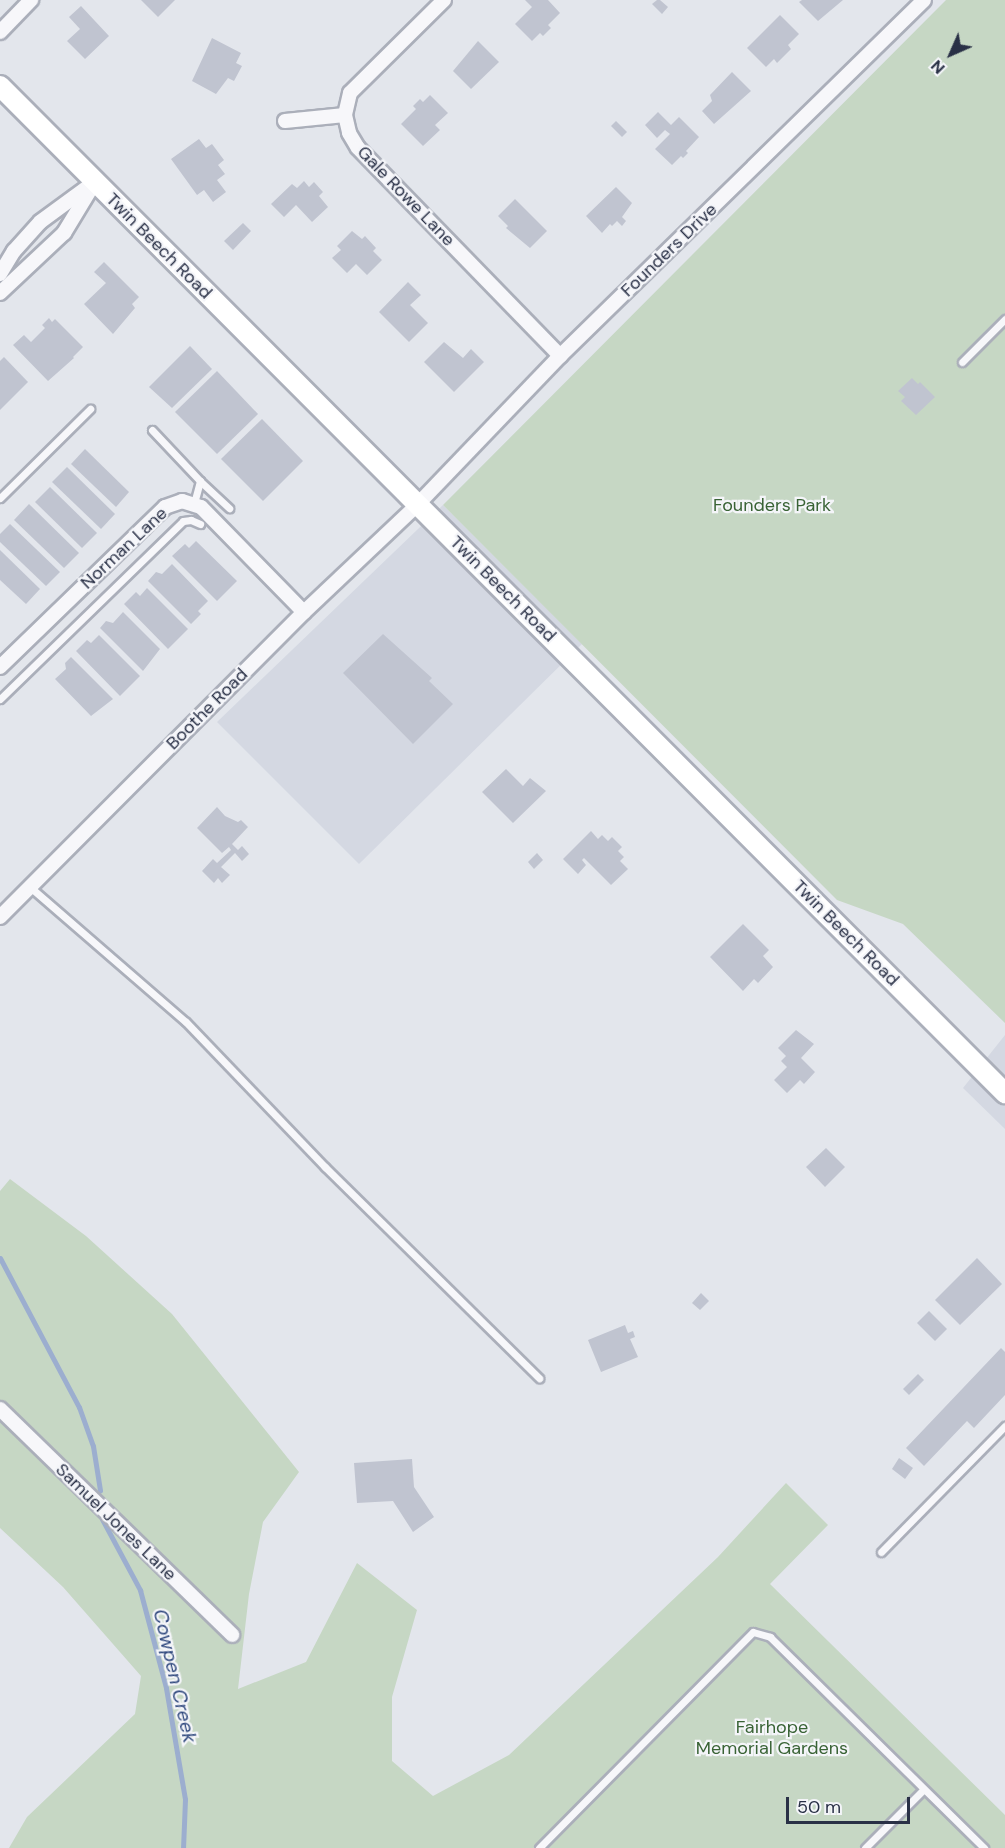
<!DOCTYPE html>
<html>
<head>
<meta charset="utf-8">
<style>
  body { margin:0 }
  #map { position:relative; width:1005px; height:1848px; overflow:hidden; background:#e3e6ec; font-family:"DM Sans",sans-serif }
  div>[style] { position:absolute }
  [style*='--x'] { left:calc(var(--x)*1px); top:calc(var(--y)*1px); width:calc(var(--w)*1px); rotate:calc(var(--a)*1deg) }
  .built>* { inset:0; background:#d4d8e2 }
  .green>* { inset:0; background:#c6d7c4 }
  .stream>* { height:5px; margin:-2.5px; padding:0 2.5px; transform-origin:2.5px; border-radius:2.5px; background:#9caecf }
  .building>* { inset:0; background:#c0c4d0 }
  .roads { filter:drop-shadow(2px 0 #abafba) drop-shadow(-2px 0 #abafba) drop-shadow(0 2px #abafba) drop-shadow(0 -2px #abafba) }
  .lane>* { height:7px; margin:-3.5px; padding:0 3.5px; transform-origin:3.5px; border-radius:3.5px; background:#f7f7fa }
  .street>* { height:14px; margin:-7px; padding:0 7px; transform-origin:7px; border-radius:7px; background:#f7f7fa }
  .secondary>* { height:20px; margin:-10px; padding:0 10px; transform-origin:10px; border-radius:10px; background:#fff }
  span { translate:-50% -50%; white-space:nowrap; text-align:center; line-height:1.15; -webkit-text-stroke:4.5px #f4f5f9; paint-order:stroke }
  .street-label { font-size:18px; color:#293046 }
  .park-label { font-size:18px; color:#396335 }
  .water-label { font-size:20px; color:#30497e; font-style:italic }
  .north { position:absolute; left:921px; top:24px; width:60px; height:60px; -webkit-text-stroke:4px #f4f5f9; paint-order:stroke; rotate:225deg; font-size:16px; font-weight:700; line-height:24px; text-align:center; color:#293046 }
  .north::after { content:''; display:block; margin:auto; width:21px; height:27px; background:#293046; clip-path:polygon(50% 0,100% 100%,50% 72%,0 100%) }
  .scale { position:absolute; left:786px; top:1797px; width:124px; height:27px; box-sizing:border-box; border:3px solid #293046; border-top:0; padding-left:8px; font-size:18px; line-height:21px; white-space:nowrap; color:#293046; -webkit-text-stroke:4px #f4f5f9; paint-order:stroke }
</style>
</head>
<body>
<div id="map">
  <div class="built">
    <div style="clip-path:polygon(443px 505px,582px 644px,359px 864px,217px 722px)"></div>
    <div style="clip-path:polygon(1005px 1035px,1005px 1129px,963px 1088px)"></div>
  </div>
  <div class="green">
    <div style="clip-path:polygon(946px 0,1005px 0,1005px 1023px,903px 924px,837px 900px,443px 505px)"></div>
    <div style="clip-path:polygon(10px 1179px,86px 1236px,172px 1314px,299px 1472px,263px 1522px,249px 1594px,238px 1689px,306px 1662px,357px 1563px,417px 1610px,392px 1697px,392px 1761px,433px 1796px,509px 1755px,718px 1557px,786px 1483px,828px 1525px,770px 1584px,1005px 1815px,1005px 1848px,9px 1848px,27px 1817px,135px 1714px,141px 1676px,63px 1587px,0 1528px,0 1191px)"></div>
  </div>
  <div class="stream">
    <div style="--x:0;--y:1258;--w:169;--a:62.1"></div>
    <div style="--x:79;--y:1407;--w:41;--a:70.3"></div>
    <div style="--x:93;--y:1446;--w:45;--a:81"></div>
    <div style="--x:102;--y:1519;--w:81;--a:61.8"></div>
    <div style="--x:140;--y:1590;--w:101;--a:75.1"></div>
    <div style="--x:166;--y:1688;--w:113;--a:80.3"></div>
    <div style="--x:185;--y:1799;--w:49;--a:92.3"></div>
  </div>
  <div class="building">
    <div style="clip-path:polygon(141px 0,175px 0,158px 17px)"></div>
    <div style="clip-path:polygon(525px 0,548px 0,560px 13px,548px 25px,551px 28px,543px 36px,540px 33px,532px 41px,515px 24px,532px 7px)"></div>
    <div style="clip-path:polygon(657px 0,660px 0,668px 7px,662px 14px,652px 4px)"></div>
    <div style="clip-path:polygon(802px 0,843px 0,818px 21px,799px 2px)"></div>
    <div style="clip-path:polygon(81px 6px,109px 36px,85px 59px,67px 41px,80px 29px,69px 17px)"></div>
    <div style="clip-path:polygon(780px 15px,799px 34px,788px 45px,791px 49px,777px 63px,774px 59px,766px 67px,747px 48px)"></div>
    <div style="clip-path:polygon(212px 38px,241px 53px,236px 63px,242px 66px,234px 81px,228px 78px,216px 94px,192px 81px)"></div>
    <div style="clip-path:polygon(478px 41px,499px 62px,471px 89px,453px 71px)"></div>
    <div style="clip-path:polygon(732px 72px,751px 91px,714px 124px,702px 111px,712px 101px,710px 95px)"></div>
    <div style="clip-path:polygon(430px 95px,448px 113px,435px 125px,440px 130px,423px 146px,401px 124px,416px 109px,413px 106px,420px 99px,423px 102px)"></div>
    <div style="clip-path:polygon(658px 112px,671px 125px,679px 117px,699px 137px,686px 151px,688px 153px,683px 158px,681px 156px,672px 165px,655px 149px,670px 134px,665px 130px,657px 138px,645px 125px)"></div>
    <div style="clip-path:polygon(616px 121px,627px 132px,622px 137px,611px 126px)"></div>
    <div style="clip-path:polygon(199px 139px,206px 148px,212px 144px,224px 160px,218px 165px,225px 174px,217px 180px,226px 192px,213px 202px,204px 190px,197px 195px,171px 159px)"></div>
    <div style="clip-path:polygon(304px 181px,309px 187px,314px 182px,323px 192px,319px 196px,328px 207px,312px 222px,296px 205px,284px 217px,271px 204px,292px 184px,297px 188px)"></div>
    <div style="clip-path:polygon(616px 187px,632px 203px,622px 217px,626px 221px,622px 226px,617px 221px,612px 226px,610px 224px,602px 233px,586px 216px)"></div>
    <div style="clip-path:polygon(515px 199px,547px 231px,530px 248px,506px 228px,508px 226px,498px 216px)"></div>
    <div style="clip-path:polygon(243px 223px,251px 231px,233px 250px,224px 241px)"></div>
    <div style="clip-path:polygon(352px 231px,362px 239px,365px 236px,376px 248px,373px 251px,382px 260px,367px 275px,356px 264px,347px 273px,332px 258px,341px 250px,337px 246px)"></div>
    <div style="clip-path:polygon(104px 262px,139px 297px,132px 304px,135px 308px,113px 334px,84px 304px,106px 283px,94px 272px)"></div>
    <div style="clip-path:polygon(408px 282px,421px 295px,410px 305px,428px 323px,409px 342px,379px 312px)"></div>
    <div style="clip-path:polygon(49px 318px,52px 322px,55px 319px,83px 347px,73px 357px,74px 358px,48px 381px,13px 345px,24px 335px,31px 342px,45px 328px,42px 325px)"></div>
    <div style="clip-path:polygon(444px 342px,463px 358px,471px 349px,484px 362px,454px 392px,424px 362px)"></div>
    <div style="clip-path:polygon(190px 346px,212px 369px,172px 408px,149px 387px)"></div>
    <div style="clip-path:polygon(4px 357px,28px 382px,0 410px,0 361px)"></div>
    <div style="clip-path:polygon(217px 371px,258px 414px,217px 454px,175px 412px)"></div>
    <div style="clip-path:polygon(912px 378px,918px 384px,920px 382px,935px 397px,916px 415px,901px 401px,905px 397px,898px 391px)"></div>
    <div style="clip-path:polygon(262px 419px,303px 461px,263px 501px,221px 459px)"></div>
    <div style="clip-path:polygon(85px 449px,129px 492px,116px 507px,71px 464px)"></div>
    <div style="clip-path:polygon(67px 467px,115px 514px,101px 529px,52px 482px)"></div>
    <div style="clip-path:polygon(50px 487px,97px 533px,82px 548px,35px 502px)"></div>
    <div style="clip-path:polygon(29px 504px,79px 553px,64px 568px,14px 520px)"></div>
    <div style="clip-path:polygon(10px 524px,60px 572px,46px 586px,0 542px,0 534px)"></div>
    <div style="clip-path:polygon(196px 541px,237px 581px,217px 601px,172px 556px,185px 544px,189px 548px)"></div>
    <div style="clip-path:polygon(0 550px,40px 589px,26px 604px,0 580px)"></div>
    <div style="clip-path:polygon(172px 564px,208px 601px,198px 611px,201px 614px,191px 624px,148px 581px,156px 572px,162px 574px)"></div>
    <div style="clip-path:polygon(147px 588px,188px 629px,168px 649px,124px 604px,136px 592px,140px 596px)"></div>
    <div style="clip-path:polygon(123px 612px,160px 649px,143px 671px,100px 628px,106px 621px,113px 623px)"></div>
    <div style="clip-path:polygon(383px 634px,432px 678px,429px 681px,453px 704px,413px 744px,343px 673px)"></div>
    <div style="clip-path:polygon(99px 635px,140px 676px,120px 696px,76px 651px,87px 640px,91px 643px)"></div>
    <div style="clip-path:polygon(71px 657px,113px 699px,91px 716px,55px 679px,66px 669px,65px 663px)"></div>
    <div style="clip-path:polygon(506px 769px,523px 786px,530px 778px,546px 791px,513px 823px,482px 792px)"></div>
    <div style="clip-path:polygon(217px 807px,225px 816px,238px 822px,241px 820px,248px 827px,232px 844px,238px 850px,242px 846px,249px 854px,242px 861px,235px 853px,221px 867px,230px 875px,222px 883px,218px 878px,214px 883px,202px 871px,213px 859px,217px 863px,231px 850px,229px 847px,222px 853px,197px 828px)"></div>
    <div style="clip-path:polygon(591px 831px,598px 839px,602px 835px,608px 841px,612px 837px,622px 847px,618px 851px,624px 857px,620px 861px,628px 869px,611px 885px,584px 858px,582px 860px,586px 865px,578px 874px,563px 859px)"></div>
    <div style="clip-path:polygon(537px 853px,543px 860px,534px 869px,528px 862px)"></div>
    <div style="clip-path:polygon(743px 924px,769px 950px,763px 956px,773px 967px,758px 983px,754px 979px,743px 991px,710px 957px)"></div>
    <div style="clip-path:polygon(796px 1030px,814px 1044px,801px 1058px,815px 1072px,804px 1084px,800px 1080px,787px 1093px,774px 1080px,787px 1067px,781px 1061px,786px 1056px,778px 1048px)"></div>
    <div style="clip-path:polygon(826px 1148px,845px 1167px,825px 1187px,806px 1167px)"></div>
    <div style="clip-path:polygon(977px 1258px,1002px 1284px,960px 1325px,935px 1300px)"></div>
    <div style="clip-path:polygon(701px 1293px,709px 1301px,700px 1310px,692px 1303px)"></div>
    <div style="clip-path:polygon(929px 1311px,947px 1329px,935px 1341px,917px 1323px)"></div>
    <div style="clip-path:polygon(625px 1325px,628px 1333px,633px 1331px,635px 1337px,630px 1339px,638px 1357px,601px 1372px,588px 1340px)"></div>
    <div style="clip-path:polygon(1001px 1348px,1005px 1352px,1005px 1395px,974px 1428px,967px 1421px,924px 1466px,906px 1448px)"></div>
    <div style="clip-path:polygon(918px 1374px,924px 1380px,909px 1395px,903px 1389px)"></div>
    <div style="clip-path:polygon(899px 1458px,913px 1468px,905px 1479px,892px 1469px)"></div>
    <div style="clip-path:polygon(412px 1459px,414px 1487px,434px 1517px,413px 1532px,393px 1501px,357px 1503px,354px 1463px)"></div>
  </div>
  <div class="roads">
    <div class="lane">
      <div style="--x:962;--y:362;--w:61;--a:-45"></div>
      <div style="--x:152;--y:430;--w:70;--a:46.7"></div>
      <div style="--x:200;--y:481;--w:24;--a:105"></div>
      <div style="--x:200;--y:481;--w:40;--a:43"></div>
      <div style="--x:0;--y:498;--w:127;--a:-44.7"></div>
      <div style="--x:0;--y:699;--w:255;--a:-44.2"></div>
      <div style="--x:183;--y:521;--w:8;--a:-7"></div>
      <div style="--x:191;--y:520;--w:10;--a:24"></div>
      <div style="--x:30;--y:887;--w:206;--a:40.9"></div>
      <div style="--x:186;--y:1022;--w:201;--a:46.2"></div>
      <div style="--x:325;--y:1167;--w:301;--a:44.6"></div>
      <div style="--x:881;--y:1552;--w:177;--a:-45.5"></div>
      <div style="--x:539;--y:1848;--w:304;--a:-45.3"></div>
      <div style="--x:753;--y:1632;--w:18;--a:16"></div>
      <div style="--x:770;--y:1637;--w:301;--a:44.6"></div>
      <div style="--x:865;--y:1848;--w:83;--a:-45"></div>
    </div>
    <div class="street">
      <div style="--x:444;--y:0;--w:132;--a:135.3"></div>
      <div style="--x:350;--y:93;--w:23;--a:103"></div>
      <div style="--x:345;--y:115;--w:18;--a:77"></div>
      <div style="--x:349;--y:133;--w:17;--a:59"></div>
      <div style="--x:358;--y:148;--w:290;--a:45.8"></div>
      <div style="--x:0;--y:32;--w:45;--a:-45.9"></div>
      <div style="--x:285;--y:121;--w:60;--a:-5.7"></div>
      <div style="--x:0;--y:274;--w:27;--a:-59"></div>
      <div style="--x:14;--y:251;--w:39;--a:-48"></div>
      <div style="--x:40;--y:222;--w:61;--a:-36.3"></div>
      <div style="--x:0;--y:293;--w:88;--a:-43.2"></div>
      <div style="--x:64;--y:233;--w:60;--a:-58.7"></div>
      <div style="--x:0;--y:667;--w:230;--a:-44.1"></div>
      <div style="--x:165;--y:507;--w:18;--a:-19"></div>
      <div style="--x:182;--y:501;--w:20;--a:18"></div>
      <div style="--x:201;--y:507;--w:147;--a:45.6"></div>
      <div style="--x:0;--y:917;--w:431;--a:-45.1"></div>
      <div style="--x:304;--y:612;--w:156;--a:-43.4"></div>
      <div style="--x:417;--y:505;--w:207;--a:-46.2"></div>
      <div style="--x:560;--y:356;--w:509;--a:-44.36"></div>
      <div style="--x:0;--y:1409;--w:324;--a:44.2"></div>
    </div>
    <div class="secondary">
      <div style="--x:0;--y:86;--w:1423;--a:45.06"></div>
    </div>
  </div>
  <div class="street-label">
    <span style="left:406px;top:196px;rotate:46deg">Gale Rowe Lane</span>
    <span style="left:159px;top:246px;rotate:45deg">Twin Beech Road</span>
    <span style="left:669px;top:250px;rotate:-44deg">Founders Drive</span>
    <span style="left:124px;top:548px;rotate:-43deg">Norman Lane</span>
    <span style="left:503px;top:589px;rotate:45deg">Twin Beech Road</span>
    <span style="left:207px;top:709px;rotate:-45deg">Boothe Road</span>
    <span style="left:846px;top:933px;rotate:45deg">Twin Beech Road</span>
    <span style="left:116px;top:1522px;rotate:44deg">Samuel Jones Lane</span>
  </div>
  <div class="park-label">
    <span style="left:772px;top:505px">Founders Park</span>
    <span style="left:772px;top:1738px">Fairhope<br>Memorial Gardens</span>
  </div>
  <div class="water-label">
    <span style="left:175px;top:1676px;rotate:77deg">Cowpen Creek</span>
  </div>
  <div class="north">N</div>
  <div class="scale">50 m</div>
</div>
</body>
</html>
